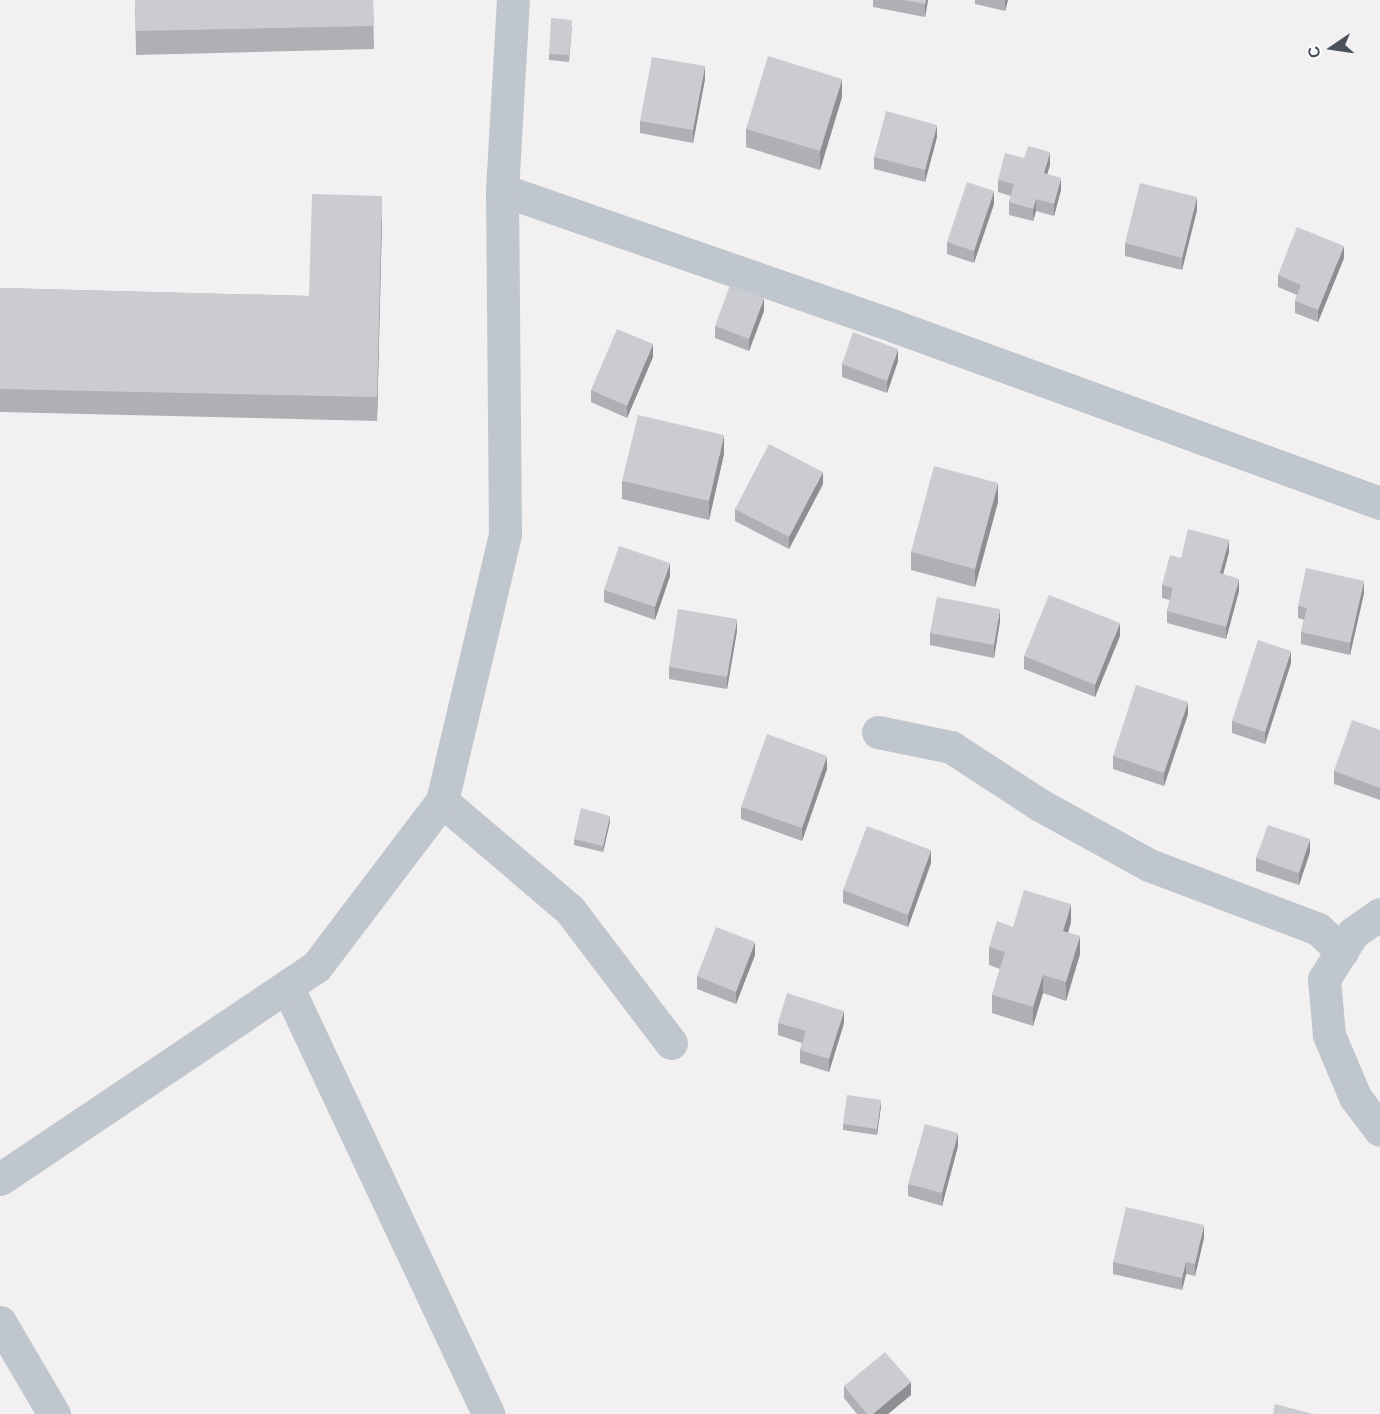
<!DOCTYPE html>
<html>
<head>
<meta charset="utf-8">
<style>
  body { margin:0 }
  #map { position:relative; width:1380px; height:1414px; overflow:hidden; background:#f2f0f0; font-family:"Work Sans",sans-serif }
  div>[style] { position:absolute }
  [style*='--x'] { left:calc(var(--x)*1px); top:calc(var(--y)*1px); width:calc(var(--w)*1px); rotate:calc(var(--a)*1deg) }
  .minor>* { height:33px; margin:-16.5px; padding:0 16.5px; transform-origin:16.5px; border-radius:16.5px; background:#c0c6cd }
  .wall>* { inset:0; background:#afafb5 }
  .shaded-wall>* { inset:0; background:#8e8f93 }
  .building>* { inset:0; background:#cbccd2 }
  span { translate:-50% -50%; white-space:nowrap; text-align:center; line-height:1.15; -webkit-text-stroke:4.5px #fff; paint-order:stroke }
  .north { position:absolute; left:1302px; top:18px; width:60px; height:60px; -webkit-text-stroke:4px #fff; paint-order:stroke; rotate:257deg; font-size:16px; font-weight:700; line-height:24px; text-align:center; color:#4a515b }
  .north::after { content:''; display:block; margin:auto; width:21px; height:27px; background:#4a515b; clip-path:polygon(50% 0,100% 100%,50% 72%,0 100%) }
</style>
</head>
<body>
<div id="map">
  <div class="minor">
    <div style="--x:502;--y:190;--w:415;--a:19.1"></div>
    <div style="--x:894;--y:326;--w:517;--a:20.01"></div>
    <div style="--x:878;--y:732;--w:75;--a:11.6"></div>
    <div style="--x:951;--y:747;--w:106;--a:33.1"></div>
    <div style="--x:1040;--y:805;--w:124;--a:28.8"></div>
    <div style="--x:1149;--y:865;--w:181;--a:20.7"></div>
    <div style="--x:1318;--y:929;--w:33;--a:43"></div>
    <div style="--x:442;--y:801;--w:168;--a:40.4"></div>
    <div style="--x:570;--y:910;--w:167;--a:52.8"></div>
    <div style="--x:1380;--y:914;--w:33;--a:145"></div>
    <div style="--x:1353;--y:933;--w:54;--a:122.2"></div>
    <div style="--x:1324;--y:979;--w:56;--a:84.9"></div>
    <div style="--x:1329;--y:1035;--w:67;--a:67.2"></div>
    <div style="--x:1355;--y:1097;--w:41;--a:52.9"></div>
    <div style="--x:287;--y:986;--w:473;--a:64.8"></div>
    <div style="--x:0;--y:1179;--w:381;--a:-33.9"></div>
    <div style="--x:316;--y:967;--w:208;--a:-52.8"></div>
    <div style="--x:442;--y:801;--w:274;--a:-76.7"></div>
    <div style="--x:505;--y:534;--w:344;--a:-90.5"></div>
    <div style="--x:502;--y:190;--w:190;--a:-86.7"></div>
    <div style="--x:0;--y:1322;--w:107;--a:59.6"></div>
  </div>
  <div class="wall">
    <div style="clip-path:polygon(135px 0,373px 0,374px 49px,136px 55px)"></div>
    <div style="clip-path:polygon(873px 0,928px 0,925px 17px,873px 7px)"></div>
    <div style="clip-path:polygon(975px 0,1008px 0,1005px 11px,975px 4px)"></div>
    <div style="clip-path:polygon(572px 26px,569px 62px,549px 60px,549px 54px)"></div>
    <div style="clip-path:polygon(705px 79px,693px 143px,640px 133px,640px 121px)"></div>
    <div style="clip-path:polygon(842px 97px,820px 170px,746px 147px,746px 129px)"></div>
    <div style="clip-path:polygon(937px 137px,925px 182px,874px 169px,874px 157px)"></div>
    <div style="clip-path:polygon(1050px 165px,1047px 174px,1061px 190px,1054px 216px,1036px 211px,1033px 221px,1009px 215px,1009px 202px,1011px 196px,998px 192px,998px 180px)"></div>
    <div style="clip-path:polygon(994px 204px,974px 263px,947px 254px,947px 242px)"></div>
    <div style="clip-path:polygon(1197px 210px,1182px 270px,1125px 256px,1125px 243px)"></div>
    <div style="clip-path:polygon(382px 219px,377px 421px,0 412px,0 288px,309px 296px)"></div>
    <div style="clip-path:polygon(1344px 258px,1318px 322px,1295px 313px,1295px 301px,1297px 295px,1278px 287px,1278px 275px)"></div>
    <div style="clip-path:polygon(764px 311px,749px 351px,715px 338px,715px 326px)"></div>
    <div style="clip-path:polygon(653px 357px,627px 418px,591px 402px,591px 390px)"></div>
    <div style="clip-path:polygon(898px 361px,887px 393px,842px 377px,842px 364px)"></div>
    <div style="clip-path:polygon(724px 454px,709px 520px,622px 499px,622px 481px)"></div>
    <div style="clip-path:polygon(823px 484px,789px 549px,735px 521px,735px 509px)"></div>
    <div style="clip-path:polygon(998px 502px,975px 587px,911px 570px,911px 552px)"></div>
    <div style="clip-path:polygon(1229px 552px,1223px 574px,1239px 591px,1226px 639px,1167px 623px,1167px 611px,1170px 600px,1162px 598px,1162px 585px,1181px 558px)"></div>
    <div style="clip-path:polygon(670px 576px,655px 620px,604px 602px,604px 590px)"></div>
    <div style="clip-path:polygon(1364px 593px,1350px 655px,1301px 644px,1301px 632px,1304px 620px,1298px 618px,1298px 606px)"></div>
    <div style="clip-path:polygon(1000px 621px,994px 658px,930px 645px,930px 633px)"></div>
    <div style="clip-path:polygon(737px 631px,727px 689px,669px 679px,669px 667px)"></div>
    <div style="clip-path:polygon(1120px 636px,1095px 697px,1024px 669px,1024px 656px)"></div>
    <div style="clip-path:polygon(1291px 663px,1265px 744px,1232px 733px,1232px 721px)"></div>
    <div style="clip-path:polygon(1188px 714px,1164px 786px,1113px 769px,1113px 756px)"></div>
    <div style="clip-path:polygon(1380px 730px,1380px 800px,1334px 784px,1334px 771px)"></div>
    <div style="clip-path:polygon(827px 769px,802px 841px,741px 819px,741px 807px)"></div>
    <div style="clip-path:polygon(610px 822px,603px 852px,574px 845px,574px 839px)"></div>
    <div style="clip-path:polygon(1310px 852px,1299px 885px,1256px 871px,1256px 858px)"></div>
    <div style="clip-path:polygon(931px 863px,908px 927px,843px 903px,843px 890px)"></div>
    <div style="clip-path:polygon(1071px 922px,1068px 933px,1080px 954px,1066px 1001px,1043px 993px,1033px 1026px,992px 1013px,992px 995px,1000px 969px,989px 965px,989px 947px,1013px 927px)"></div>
    <div style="clip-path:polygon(755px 955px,736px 1004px,697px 989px,697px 976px)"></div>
    <div style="clip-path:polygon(778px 1023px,844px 1023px,829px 1072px,800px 1063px,800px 1050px,802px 1043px,778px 1035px)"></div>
    <div style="clip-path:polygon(881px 1106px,877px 1135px,843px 1130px,843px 1124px)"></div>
    <div style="clip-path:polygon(958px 1146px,942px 1206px,908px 1196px,908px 1184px)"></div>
    <div style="clip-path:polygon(1204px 1238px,1195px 1276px,1186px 1274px,1182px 1290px,1113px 1274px,1113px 1262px)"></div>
    <div style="clip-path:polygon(844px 1386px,911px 1395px,888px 1414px,857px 1414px,844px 1398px)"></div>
  </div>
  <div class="shaded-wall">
    <div style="clip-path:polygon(926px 0,928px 0,925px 17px,925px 4px)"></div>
    <div style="clip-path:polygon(1005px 0,1008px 0,1005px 11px)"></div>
    <div style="clip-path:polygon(705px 66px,705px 79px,693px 143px,693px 130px)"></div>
    <div style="clip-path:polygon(842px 79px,842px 97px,820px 170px,820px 151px)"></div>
    <div style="clip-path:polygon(937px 125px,937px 137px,925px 182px,925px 170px)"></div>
    <div style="clip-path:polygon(1050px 152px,1050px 165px,1044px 185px,1044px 173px)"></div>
    <div style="clip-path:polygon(1061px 178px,1061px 190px,1054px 216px,1054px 204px)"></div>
    <div style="clip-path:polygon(994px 191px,994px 204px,974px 263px,974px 251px)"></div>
    <div style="clip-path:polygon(382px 196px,382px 219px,377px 421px,377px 397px)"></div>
    <div style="clip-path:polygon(1197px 197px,1197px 210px,1182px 270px,1182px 258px)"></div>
    <div style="clip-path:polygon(1036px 199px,1036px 211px,1033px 221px,1033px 209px)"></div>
    <div style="clip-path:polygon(1344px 246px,1344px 258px,1318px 322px,1318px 310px)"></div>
    <div style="clip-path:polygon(764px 298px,764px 311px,749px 351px,749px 339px)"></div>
    <div style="clip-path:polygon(653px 344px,653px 357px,627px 418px,627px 406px)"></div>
    <div style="clip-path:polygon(898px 349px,898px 361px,887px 393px,887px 381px)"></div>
    <div style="clip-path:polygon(724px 435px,724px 454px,709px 520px,709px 501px)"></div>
    <div style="clip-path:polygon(823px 472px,823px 484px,789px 549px,789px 537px)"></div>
    <div style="clip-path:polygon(998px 483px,998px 502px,975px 587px,975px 569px)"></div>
    <div style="clip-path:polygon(1229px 540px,1229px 552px,1220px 586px,1220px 573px)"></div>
    <div style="clip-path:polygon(670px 563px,670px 576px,655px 620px,655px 607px)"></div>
    <div style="clip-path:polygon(1239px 579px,1239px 591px,1226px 639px,1226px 627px)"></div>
    <div style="clip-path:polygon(1364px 581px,1364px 593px,1350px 655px,1350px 643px)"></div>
    <div style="clip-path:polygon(1000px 609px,1000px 621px,994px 658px,994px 645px)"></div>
    <div style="clip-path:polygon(737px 619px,737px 631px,727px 689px,727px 677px)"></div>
    <div style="clip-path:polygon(1120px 623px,1120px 636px,1095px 697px,1095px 685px)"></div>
    <div style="clip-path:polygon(1291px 651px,1291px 663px,1265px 744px,1265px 732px)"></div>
    <div style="clip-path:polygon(1188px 702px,1188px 714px,1164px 786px,1164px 773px)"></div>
    <div style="clip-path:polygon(827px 756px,827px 769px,802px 841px,802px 828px)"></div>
    <div style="clip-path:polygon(610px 816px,610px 822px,603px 852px,603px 846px)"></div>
    <div style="clip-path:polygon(1310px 839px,1310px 852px,1299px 885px,1299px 873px)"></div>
    <div style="clip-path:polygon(931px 850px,931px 863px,908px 927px,908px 915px)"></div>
    <div style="clip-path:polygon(1071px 904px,1071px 922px,1063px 950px,1063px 931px)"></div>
    <div style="clip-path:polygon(1080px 936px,1080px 954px,1066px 1001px,1066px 982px)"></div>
    <div style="clip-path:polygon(755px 942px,755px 955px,736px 1004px,736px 992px)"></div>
    <div style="clip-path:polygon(1043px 975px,1043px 993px,1033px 1026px,1033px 1007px)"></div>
    <div style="clip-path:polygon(844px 1011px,844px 1023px,829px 1072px,829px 1059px)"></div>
    <div style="clip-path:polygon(881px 1100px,881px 1106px,877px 1135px,877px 1129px)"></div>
    <div style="clip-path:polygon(958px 1133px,958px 1146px,942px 1206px,942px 1193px)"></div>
    <div style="clip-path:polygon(1204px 1225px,1204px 1238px,1195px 1276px,1195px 1264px)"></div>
    <div style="clip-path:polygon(1186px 1262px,1186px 1274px,1182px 1290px,1182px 1278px)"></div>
    <div style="clip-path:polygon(911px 1382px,911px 1395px,888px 1414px,873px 1414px)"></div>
  </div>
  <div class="building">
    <div style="clip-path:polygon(135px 0,373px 0,374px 26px,136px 31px)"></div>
    <div style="clip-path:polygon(903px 0,926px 0,925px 4px)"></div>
    <div style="clip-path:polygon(551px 18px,572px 20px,569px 55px,549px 54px)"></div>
    <div style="clip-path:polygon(768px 56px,842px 79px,820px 151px,746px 129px)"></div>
    <div style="clip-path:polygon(652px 57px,705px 66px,693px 130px,640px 121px)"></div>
    <div style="clip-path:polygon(886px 111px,937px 125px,925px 170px,874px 157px)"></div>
    <div style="clip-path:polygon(1028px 146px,1050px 152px,1044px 173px,1061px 178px,1054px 204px,1036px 199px,1033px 209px,1009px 202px,1014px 184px,998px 180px,1005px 153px,1024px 158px)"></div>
    <div style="clip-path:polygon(967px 182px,994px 191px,974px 251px,947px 242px)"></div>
    <div style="clip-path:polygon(1140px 183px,1197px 197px,1182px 258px,1125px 243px)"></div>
    <div style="clip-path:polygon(312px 194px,382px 196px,377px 397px,0 389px,0 288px,309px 296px)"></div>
    <div style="clip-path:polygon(1297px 227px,1344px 246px,1318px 310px,1295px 301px,1301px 285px,1278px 275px)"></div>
    <div style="clip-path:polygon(730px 285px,764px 298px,749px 339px,715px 326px)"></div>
    <div style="clip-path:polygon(617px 329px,653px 344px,627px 406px,591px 390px)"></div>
    <div style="clip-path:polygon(853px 332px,898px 349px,887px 381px,842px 364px)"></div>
    <div style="clip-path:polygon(638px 415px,724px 435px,709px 501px,622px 481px)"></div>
    <div style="clip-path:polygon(769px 444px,823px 472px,789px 537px,735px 509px)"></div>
    <div style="clip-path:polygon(934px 466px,998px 483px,975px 569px,911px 552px)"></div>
    <div style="clip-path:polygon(1188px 529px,1229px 540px,1220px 573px,1239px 579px,1226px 627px,1167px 611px,1173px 588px,1162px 585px,1170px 555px,1181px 558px)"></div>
    <div style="clip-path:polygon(619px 546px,670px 563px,655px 607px,604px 590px)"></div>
    <div style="clip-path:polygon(1306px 568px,1364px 581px,1350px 643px,1301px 632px,1307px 608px,1298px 606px)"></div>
    <div style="clip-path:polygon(1049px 595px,1120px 623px,1095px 685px,1024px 656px)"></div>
    <div style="clip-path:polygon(937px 597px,1000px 609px,994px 645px,930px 633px)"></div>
    <div style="clip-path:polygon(678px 609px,737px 619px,727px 677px,669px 667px)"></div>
    <div style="clip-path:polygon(1258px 640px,1291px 651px,1265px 732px,1232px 721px)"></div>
    <div style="clip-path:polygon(1136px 685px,1188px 702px,1164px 773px,1113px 756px)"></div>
    <div style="clip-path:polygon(1352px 720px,1380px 730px,1380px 788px,1334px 771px)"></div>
    <div style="clip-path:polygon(767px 734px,827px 756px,802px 828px,741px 807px)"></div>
    <div style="clip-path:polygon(581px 808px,610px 816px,603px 846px,574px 839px)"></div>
    <div style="clip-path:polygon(1268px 825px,1310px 839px,1299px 873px,1256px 858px)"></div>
    <div style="clip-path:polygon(867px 826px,931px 850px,908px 915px,843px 890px)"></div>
    <div style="clip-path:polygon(1024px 890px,1071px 904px,1063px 931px,1080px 936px,1066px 982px,1043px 975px,1033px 1007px,992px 995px,1005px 952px,989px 947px,997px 921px,1013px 927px)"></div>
    <div style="clip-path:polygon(716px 927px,755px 942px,736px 992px,697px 976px)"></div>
    <div style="clip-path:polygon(787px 993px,844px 1011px,829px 1059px,800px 1050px,806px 1031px,778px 1023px)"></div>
    <div style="clip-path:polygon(847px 1095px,881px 1100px,877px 1129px,843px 1124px)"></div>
    <div style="clip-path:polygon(925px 1124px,958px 1133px,942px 1193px,908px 1184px)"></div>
    <div style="clip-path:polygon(1126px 1207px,1204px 1225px,1195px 1264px,1186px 1262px,1182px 1278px,1113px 1262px)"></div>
    <div style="clip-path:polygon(885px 1352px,911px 1382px,873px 1414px,867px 1414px,844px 1386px)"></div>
    <div style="clip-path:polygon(1275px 1404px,1313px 1414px,1273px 1414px)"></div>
  </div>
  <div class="north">С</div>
</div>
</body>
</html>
